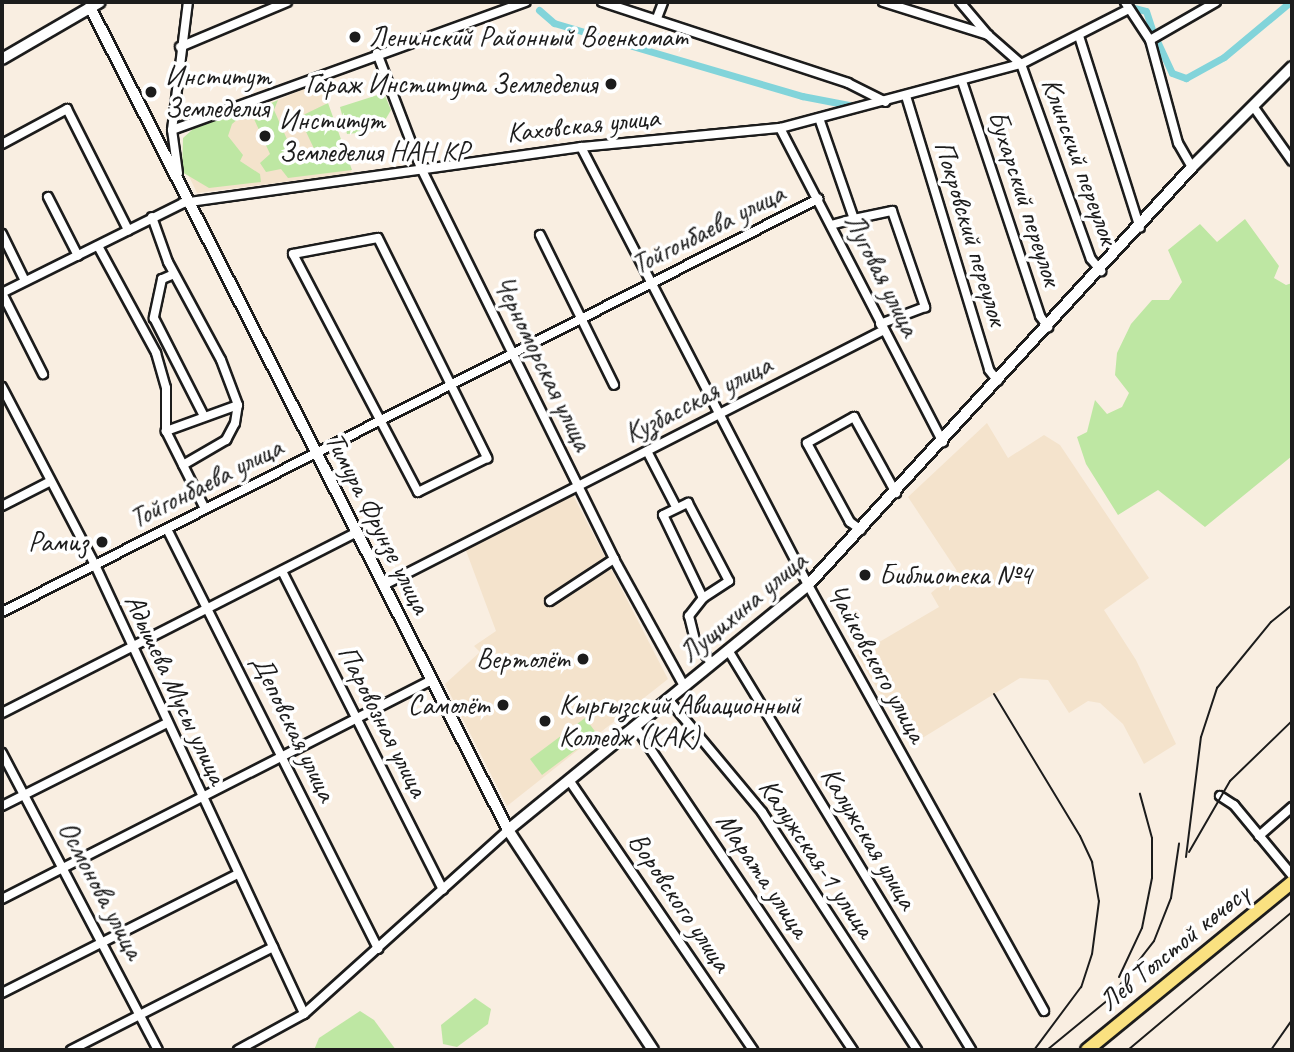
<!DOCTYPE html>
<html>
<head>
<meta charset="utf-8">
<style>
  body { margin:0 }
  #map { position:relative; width:1294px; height:1052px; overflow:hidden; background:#f9eee1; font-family:Caveat,sans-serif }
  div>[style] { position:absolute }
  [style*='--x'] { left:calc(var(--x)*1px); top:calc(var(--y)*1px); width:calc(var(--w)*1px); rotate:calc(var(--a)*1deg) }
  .built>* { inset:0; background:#f4e3cc }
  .green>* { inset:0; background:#bee7a3 }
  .canal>* { height:7px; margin:-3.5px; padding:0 3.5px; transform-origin:3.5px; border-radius:3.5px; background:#82d4da }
  .roads { filter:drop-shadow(2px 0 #1c1c1c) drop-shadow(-2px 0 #1c1c1c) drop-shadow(0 2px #1c1c1c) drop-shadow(0 -2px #1c1c1c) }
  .minor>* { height:8px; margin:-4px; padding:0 4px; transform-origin:4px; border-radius:4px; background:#fff }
  .tertiary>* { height:10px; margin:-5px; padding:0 5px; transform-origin:5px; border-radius:5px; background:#fff }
  .secondary>* { height:10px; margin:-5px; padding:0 5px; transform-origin:5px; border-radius:5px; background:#fff }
  .primary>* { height:12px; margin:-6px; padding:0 6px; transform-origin:6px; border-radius:6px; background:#fae180 }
  .rail>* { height:2px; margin:-1px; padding:0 1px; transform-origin:1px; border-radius:1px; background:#1c1c1c }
  .dots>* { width:19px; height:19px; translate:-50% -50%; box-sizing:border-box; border:4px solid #fff; border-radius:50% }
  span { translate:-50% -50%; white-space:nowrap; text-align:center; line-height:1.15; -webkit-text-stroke:7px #fff; paint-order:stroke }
  .poi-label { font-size:28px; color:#1c1c1c }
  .left { translate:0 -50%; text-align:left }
  .right { translate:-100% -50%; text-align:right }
  .street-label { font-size:28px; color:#1c1c1c }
  .frame { position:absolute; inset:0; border:4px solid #1c1c1c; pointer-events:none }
</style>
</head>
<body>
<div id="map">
  <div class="built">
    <div style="clip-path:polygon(320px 82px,352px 173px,197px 193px,185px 168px,188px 139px)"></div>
    <div style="clip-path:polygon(987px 423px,1008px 458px,1044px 435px,1060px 445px,1149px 578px,1104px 610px,1136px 660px,1176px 744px,1144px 764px,1123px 724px,1100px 703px,1088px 701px,1069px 713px,1048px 680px,1020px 678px,911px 745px,857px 655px,939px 607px,931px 593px,957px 571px,908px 497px)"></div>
    <div style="clip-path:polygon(572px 493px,668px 679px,507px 806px,445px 684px,480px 652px,474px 646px,496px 631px,465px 548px)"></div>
  </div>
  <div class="green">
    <div style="clip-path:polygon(384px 93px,391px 110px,384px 122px,376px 131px,347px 134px,340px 107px)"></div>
    <div style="clip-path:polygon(278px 100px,274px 110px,290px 146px,288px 158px,300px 165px,318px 157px,299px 117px,328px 103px,352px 170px,288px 178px,281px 169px,266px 172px,260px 163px,270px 154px,254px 119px,260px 108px)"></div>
    <div style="clip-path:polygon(256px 104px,232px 124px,228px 136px,243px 155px,240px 161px,260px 174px,261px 182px,209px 188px,182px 172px,183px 138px,193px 129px)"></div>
    <div style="clip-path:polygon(1245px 219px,1279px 266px,1274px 278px,1286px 285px,1292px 283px,1292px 456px,1205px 527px,1158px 490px,1118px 515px,1086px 464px,1077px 437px,1087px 432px,1095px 400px,1107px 414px,1122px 407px,1129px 393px,1115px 375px,1117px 353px,1131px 324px,1152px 300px,1169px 300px,1182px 282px,1168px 250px,1200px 224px,1217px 242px)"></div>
    <div style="clip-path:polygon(585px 718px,597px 734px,542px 775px,530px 759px)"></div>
    <div style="clip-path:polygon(475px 998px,491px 1009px,488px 1024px,457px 1047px,443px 1044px,441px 1025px)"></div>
    <div style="clip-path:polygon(360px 1011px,374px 1020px,396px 1050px,314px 1050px,319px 1038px)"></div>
  </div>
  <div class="canal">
    <div style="--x:1130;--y:7;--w:16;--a:14"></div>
    <div style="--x:1146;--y:11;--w:23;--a:72"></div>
    <div style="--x:539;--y:10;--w:20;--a:41"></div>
    <div style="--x:554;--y:23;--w:259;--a:16.4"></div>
    <div style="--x:802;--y:96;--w:53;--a:10.9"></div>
    <div style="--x:1157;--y:41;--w:35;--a:65"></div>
    <div style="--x:1172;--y:73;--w:15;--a:20"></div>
    <div style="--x:1186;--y:78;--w:43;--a:-28.9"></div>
    <div style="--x:1224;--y:57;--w:86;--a:-39.8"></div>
  </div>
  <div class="roads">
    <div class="minor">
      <div style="--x:602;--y:2;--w:259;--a:18.2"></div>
      <div style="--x:848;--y:83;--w:42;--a:26.6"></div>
      <div style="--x:883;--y:2;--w:110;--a:17.4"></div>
      <div style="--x:960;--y:2;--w:43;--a:49.7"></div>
      <div style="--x:988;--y:35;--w:44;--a:41.3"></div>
      <div style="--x:1021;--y:64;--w:207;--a:70.3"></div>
      <div style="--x:1091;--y:259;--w:16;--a:50"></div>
      <div style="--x:1125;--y:2;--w:45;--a:56.7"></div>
      <div style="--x:1150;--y:40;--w:107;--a:74.8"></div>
      <div style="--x:1178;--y:143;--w:28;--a:60"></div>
      <div style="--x:657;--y:18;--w:17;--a:-69"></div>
      <div style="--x:1079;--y:36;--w:201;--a:72.4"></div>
      <div style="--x:1150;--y:40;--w:76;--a:-29.9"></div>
      <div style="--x:180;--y:47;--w:116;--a:-22.8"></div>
      <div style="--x:377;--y:53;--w:123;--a:69.1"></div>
      <div style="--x:421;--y:168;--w:436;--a:63.7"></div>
      <div style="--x:614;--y:559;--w:145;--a:61.1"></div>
      <div style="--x:962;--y:81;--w:248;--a:71.6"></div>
      <div style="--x:1040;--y:316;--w:14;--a:54"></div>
      <div style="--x:906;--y:96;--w:286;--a:73.1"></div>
      <div style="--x:989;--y:370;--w:14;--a:51"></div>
      <div style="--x:1253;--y:106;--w:67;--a:54.7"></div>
      <div style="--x:819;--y:118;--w:107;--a:70.9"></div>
      <div style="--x:854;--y:219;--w:39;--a:-12"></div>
      <div style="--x:892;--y:211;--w:102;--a:71"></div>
      <div style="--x:925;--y:307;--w:48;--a:159.3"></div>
      <div style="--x:780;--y:128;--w:354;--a:62.6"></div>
      <div style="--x:172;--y:130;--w:376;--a:-19.9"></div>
      <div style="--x:2;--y:144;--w:74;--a:-28.3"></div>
      <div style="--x:67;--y:109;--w:136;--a:63.2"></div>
      <div style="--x:581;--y:147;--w:493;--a:62.6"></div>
      <div style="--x:808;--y:585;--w:487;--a:61"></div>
      <div style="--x:178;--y:173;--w:43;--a:-97.9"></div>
      <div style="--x:172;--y:130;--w:129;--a:-82.9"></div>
      <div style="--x:48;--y:197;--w:66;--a:63"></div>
      <div style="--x:152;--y:217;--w:48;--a:70.4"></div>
      <div style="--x:168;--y:262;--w:111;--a:61.6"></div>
      <div style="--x:221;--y:360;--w:48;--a:69.3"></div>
      <div style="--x:238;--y:405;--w:77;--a:160.1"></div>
      <div style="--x:831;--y:225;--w:24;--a:-15"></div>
      <div style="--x:2;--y:234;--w:52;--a:63.9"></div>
      <div style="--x:540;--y:235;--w:167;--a:63.7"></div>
      <div style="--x:378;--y:238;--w:246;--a:63.6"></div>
      <div style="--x:487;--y:458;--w:77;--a:153.8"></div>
      <div style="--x:418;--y:492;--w:269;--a:-117.7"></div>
      <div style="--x:293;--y:254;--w:86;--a:-10.7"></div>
      <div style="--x:98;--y:246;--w:122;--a:61.5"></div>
      <div style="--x:156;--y:353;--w:36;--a:74"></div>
      <div style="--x:166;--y:388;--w:43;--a:90"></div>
      <div style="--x:166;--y:431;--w:87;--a:63.4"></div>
      <div style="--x:174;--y:274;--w:13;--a:157"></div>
      <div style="--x:162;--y:279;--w:40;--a:102"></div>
      <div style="--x:154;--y:318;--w:108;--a:63"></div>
      <div style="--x:2;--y:293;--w:202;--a:-26.4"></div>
      <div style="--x:183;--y:203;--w:402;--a:-8"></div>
      <div style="--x:581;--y:147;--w:200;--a:-5.5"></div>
      <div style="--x:780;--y:128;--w:249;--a:-14.9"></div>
      <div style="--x:1021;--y:64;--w:121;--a:-27"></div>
      <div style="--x:2;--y:293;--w:91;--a:63.2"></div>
      <div style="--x:2;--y:387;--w:201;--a:62.4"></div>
      <div style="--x:95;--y:565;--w:495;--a:65"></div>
      <div style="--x:647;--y:451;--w:63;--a:62.6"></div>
      <div style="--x:183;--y:465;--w:50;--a:-30.2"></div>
      <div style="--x:226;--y:440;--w:19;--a:-62"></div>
      <div style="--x:235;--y:423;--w:18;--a:-81"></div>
      <div style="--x:2;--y:506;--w:53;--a:-27.1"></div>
      <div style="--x:167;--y:529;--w:470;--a:63.3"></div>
      <div style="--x:861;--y:530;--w:14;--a:-144"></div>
      <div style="--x:850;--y:522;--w:90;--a:-118.6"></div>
      <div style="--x:807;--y:443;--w:54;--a:-29"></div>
      <div style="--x:854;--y:417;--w:87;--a:61.1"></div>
      <div style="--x:282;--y:571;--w:357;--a:63.2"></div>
      <div style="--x:384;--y:585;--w:561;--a:-27.02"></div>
      <div style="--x:703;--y:598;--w:92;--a:-115.7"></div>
      <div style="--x:663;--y:515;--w:28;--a:-26"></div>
      <div style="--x:688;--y:503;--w:88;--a:62.3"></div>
      <div style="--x:729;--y:581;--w:31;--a:147"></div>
      <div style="--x:703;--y:598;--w:23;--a:128"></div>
      <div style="--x:689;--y:616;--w:25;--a:76"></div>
      <div style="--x:695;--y:640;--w:29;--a:55"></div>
      <div style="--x:550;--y:601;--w:77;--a:-33.3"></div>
      <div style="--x:2;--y:612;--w:915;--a:-26.85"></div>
      <div style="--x:728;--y:650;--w:468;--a:58.7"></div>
      <div style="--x:668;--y:699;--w:147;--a:50.2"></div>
      <div style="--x:762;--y:812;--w:284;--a:56.9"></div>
      <div style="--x:2;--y:713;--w:398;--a:-27"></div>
      <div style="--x:635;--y:726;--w:391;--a:56.1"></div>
      <div style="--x:2;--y:753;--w:335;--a:62.3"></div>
      <div style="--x:569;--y:780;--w:327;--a:55.7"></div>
      <div style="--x:1220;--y:796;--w:17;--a:33"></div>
      <div style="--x:1234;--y:805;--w:91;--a:50.4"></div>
      <div style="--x:2;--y:806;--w:185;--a:-26.7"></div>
      <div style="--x:1259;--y:836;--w:44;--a:-41.3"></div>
      <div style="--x:2;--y:899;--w:482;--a:-27"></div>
      <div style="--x:2;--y:993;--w:264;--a:-26.8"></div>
      <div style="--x:71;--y:1050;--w:227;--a:-27"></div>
      <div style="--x:238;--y:1050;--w:75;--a:-28.6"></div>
      <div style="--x:304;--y:1014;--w:275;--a:-42"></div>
    </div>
    <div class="tertiary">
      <div style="--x:508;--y:830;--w:387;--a:-39.2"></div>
      <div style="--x:808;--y:585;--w:568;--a:-47.43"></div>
      <div style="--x:1192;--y:167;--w:141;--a:-45"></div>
    </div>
    <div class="secondary">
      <div style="--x:90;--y:7;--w:923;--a:63.07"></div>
      <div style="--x:508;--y:830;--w:263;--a:56.6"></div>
      <div style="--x:2;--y:59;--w:113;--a:-30.2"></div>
    </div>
    <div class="primary">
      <div style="--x:1087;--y:1050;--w:265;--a:-39.3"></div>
    </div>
  </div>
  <div class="rail">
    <div style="--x:994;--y:694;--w:166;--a:58.8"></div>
    <div style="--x:1080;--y:836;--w:29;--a:65"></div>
    <div style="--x:1092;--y:862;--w:40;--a:80"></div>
    <div style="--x:1099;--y:901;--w:53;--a:97.5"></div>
    <div style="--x:1092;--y:954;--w:35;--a:108"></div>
    <div style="--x:1081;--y:987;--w:79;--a:126.7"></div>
    <div style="--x:1189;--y:852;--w:82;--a:-60"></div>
    <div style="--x:1230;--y:781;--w:86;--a:-44.1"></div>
    <div style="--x:1186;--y:857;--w:121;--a:-82.9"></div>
    <div style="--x:1201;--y:737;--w:52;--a:-71.9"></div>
    <div style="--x:1217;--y:688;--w:85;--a:-50.7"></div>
    <div style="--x:1271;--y:622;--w:27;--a:-39"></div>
    <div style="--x:1119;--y:977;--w:54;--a:-64.9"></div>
    <div style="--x:1142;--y:928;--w:51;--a:-78.7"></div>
    <div style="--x:1152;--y:878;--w:40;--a:-90"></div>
    <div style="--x:1152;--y:838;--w:46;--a:-105.3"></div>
    <div style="--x:1047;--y:1050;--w:80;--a:-39.4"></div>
    <div style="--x:1109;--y:999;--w:73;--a:-52.2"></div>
    <div style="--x:1154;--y:941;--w:46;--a:-68.4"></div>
    <div style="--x:1171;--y:898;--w:55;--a:-81.6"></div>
    <div style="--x:1128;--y:1050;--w:214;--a:-40.1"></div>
    <div style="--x:1271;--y:1050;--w:37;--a:-55"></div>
  </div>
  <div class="dots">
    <div style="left:355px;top:37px;background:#1c1c1c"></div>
    <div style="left:611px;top:84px;background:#1c1c1c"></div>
    <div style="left:151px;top:92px;background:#1c1c1c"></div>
    <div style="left:265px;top:136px;background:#1c1c1c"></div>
    <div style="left:102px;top:542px;background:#1c1c1c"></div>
    <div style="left:865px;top:575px;background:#1c1c1c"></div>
    <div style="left:583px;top:659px;background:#1c1c1c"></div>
    <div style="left:503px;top:705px;background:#1c1c1c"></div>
    <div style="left:545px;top:721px;background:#1c1c1c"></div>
  </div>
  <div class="poi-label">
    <span class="left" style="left:369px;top:37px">Ленинский Районный Военкомат</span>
    <span class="left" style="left:165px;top:92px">Институт<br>Земледелия</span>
    <span class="right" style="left:597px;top:84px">Гараж Института Земледелия</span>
    <span class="left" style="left:279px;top:136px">Институт<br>Земледелия НАН КР</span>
    <span class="right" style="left:88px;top:542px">Рамиз</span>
    <span class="left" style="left:879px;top:575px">Библиотека №4</span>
    <span class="right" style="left:569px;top:659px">Вертолёт</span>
    <span class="right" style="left:489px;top:705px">Самолёт</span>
    <span class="left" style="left:559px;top:721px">Кыргызский Авиационный<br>Колледж (КАК)</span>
  </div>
  <div class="street-label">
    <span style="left:583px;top:125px;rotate:-6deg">Каховская улица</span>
    <span style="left:1080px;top:161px;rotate:70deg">Клинский переулок</span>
    <span style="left:1025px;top:198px;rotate:72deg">Бухарский переулок</span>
    <span style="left:708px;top:229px;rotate:-27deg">Тойгонбаева улица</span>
    <span style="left:971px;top:233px;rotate:73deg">Покровский переулок</span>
    <span style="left:882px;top:275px;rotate:63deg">Луговая улица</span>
    <span style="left:543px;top:363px;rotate:64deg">Черноморская улица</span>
    <span style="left:698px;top:399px;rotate:-27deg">Кузбасская улица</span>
    <span style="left:206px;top:483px;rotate:-27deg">Тойгонбаева улица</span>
    <span style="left:378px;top:523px;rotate:63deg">Тимура Фрунзе улица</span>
    <span style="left:743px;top:607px;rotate:-40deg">Лущихина улица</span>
    <span style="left:877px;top:663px;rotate:61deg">Чайковского улица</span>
    <span style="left:176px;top:689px;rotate:65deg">Адышева Мусы улица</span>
    <span style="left:383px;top:721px;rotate:63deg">Паровозная улица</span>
    <span style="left:294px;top:728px;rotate:64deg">Деповская улица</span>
    <span style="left:869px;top:838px;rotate:59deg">Калужская улица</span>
    <span style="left:817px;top:858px;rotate:56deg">Калужская-1 улица</span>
    <span style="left:763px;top:875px;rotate:56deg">Марата улица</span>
    <span style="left:101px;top:890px;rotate:62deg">Осмонова улица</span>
    <span style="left:680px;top:902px;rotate:56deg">Воровского улица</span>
    <span style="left:1174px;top:947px;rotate:-39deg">Лев Толстой көчөсү</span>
  </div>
  <div class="frame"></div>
</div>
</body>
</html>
